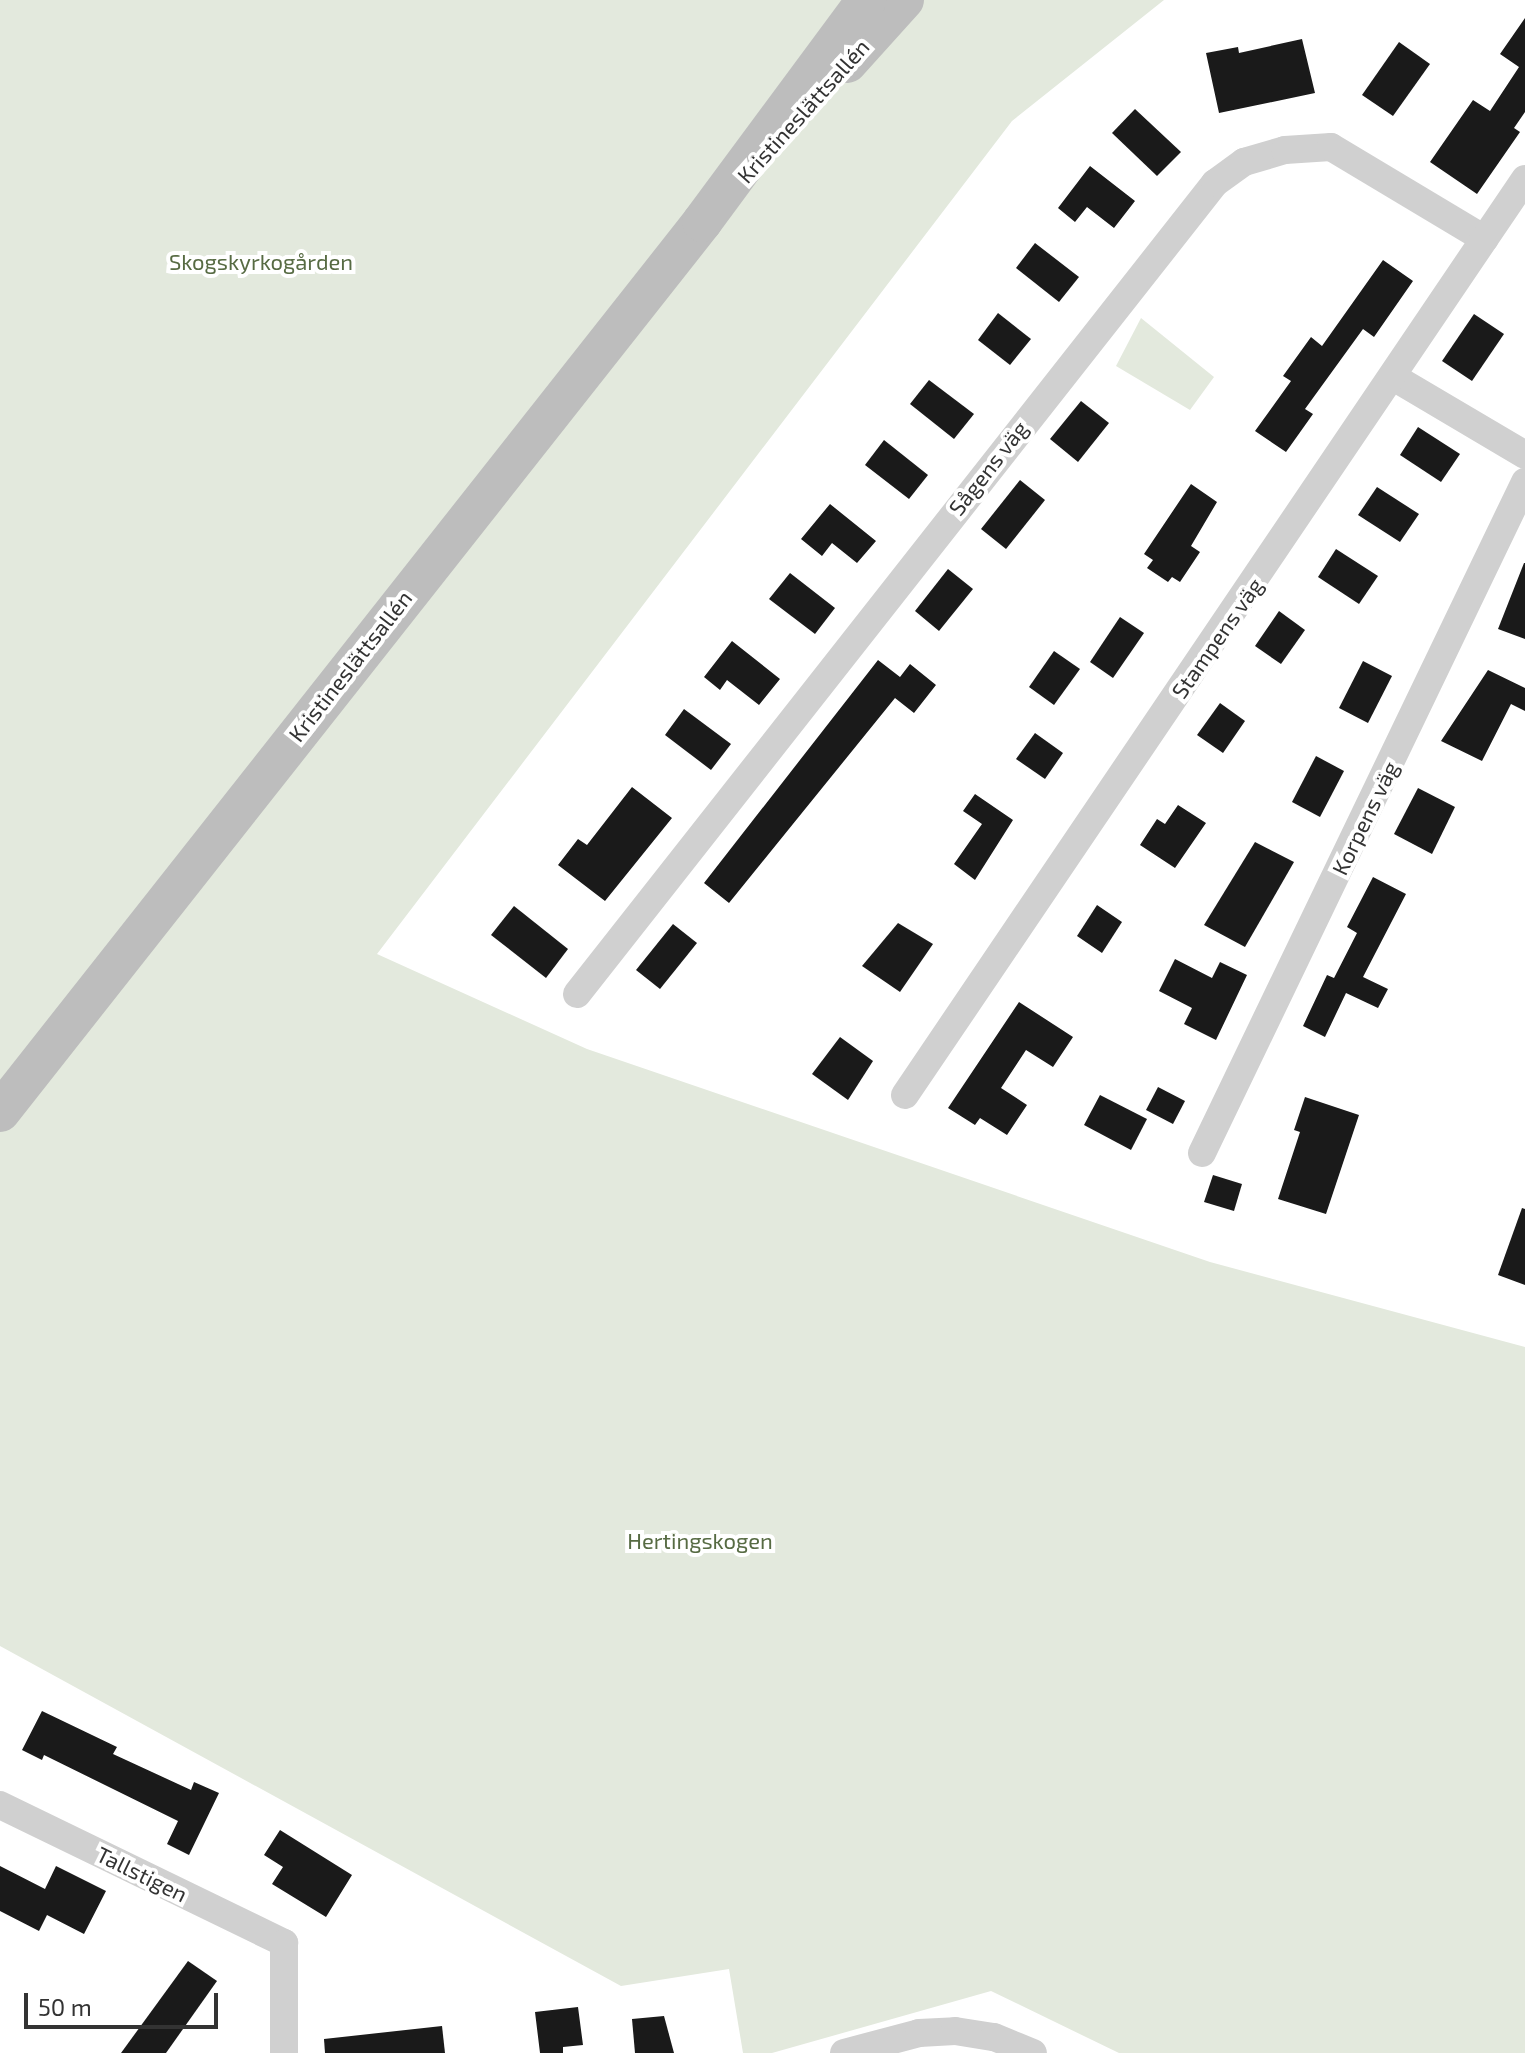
<!DOCTYPE html>
<html>
<head>
<meta charset="utf-8">
<style>
  body { margin:0 }
  #map { position:relative; width:1525px; height:2053px; overflow:hidden; background:#fff; font-family:"Exo 2",sans-serif }
  div>[style] { position:absolute }
  [style*='--x'] { left:calc(var(--x)*1px); top:calc(var(--y)*1px); width:calc(var(--w)*1px); rotate:calc(var(--a)*1deg) }
  .green>* { inset:0; background:#e3e9dd }
  .building>* { inset:0; background:#1a1a1a }
  .street>* { height:28px; margin:-14px; padding:0 14px; transform-origin:14px; border-radius:14px; background:#d0d0d0 }
  .secondary>* { height:40px; margin:-20px; padding:0 20px; transform-origin:20px; border-radius:20px; background:#bdbdbd }
  span { translate:-50% -50%; white-space:nowrap; text-align:center; line-height:1.15; -webkit-text-stroke:8px #fff; paint-order:stroke }
  .street-label { font-size:22px; color:#333 }
  .park-label { font-size:22px; color:#576b43 }
  .scale { position:absolute; left:24px; top:1993px; width:194px; height:36px; box-sizing:border-box; border:4px solid #333; border-top:0; padding-left:10px; font-size:24px; line-height:28px; white-space:nowrap; color:#333; -webkit-text-stroke:6px #fff; paint-order:stroke }
</style>
</head>
<body>
<div id="map">
  <div class="green">
    <div style="clip-path:polygon(0 0,1164px 0,1012px 121px,377px 954px,587px 1049px,1210px 1262px,1525px 1347px,1525px 2053px,1119px 2053px,991px 1991px,772px 2053px,743px 2053px,729px 1969px,621px 1986px,0 1646px)"></div>
    <div style="clip-path:polygon(1141px 318px,1214px 377px,1190px 410px,1116px 366px)"></div>
  </div>
  <div class="building">
    <div style="clip-path:polygon(1525px 18px,1525px 112px,1514px 128px,1520px 132px,1477px 194px,1430px 162px,1473px 100px,1490px 111px,1519px 67px,1500px 54px)"></div>
    <div style="clip-path:polygon(1302px 39px,1315px 93px,1219px 113px,1206px 53px,1238px 47px,1239px 53px)"></div>
    <div style="clip-path:polygon(1399px 42px,1430px 64px,1393px 116px,1362px 95px)"></div>
    <div style="clip-path:polygon(1135px 109px,1181px 152px,1157px 176px,1112px 133px)"></div>
    <div style="clip-path:polygon(1090px 166px,1135px 201px,1114px 228px,1087px 207px,1075px 222px,1058px 208px)"></div>
    <div style="clip-path:polygon(1035px 243px,1079px 277px,1059px 302px,1016px 268px)"></div>
    <div style="clip-path:polygon(1383px 260px,1413px 281px,1374px 337px,1363px 329px,1305px 409px,1313px 414px,1286px 452px,1255px 431px,1291px 381px,1283px 376px,1311px 337px,1322px 346px)"></div>
    <div style="clip-path:polygon(998px 313px,1031px 339px,1010px 365px,978px 340px)"></div>
    <div style="clip-path:polygon(1474px 314px,1504px 334px,1472px 381px,1442px 361px)"></div>
    <div style="clip-path:polygon(929px 380px,974px 414px,954px 439px,910px 404px)"></div>
    <div style="clip-path:polygon(1081px 401px,1109px 423px,1078px 462px,1050px 439px)"></div>
    <div style="clip-path:polygon(1418px 427px,1460px 454px,1441px 482px,1400px 455px)"></div>
    <div style="clip-path:polygon(884px 440px,928px 475px,909px 499px,865px 465px)"></div>
    <div style="clip-path:polygon(1020px 480px,1045px 500px,1006px 549px,981px 529px)"></div>
    <div style="clip-path:polygon(1191px 484px,1217px 502px,1191px 546px,1200px 552px,1180px 582px,1172px 577px,1168px 582px,1147px 568px,1153px 560px,1144px 554px)"></div>
    <div style="clip-path:polygon(1377px 487px,1419px 514px,1400px 542px,1358px 515px)"></div>
    <div style="clip-path:polygon(830px 504px,876px 541px,857px 563px,832px 543px,822px 556px,801px 539px)"></div>
    <div style="clip-path:polygon(1336px 549px,1378px 576px,1359px 604px,1318px 577px)"></div>
    <div style="clip-path:polygon(1524px 563px,1525px 563px,1525px 639px,1498px 629px)"></div>
    <div style="clip-path:polygon(948px 569px,973px 589px,939px 631px,915px 611px)"></div>
    <div style="clip-path:polygon(790px 573px,835px 608px,815px 634px,769px 599px)"></div>
    <div style="clip-path:polygon(1279px 611px,1305px 630px,1281px 664px,1255px 646px)"></div>
    <div style="clip-path:polygon(1120px 617px,1144px 633px,1113px 678px,1090px 662px)"></div>
    <div style="clip-path:polygon(732px 641px,780px 679px,759px 705px,727px 680px,720px 690px,704px 677px)"></div>
    <div style="clip-path:polygon(1054px 651px,1080px 669px,1054px 705px,1029px 687px)"></div>
    <div style="clip-path:polygon(878px 660px,900px 677px,910px 664px,936px 685px,914px 713px,895px 698px,729px 903px,704px 883px)"></div>
    <div style="clip-path:polygon(1363px 661px,1392px 676px,1368px 723px,1339px 708px)"></div>
    <div style="clip-path:polygon(1488px 670px,1525px 688px,1525px 711px,1511px 704px,1482px 761px,1441px 741px)"></div>
    <div style="clip-path:polygon(1220px 703px,1245px 721px,1223px 753px,1197px 735px)"></div>
    <div style="clip-path:polygon(684px 709px,731px 744px,711px 770px,665px 735px)"></div>
    <div style="clip-path:polygon(1035px 733px,1063px 753px,1045px 779px,1016px 759px)"></div>
    <div style="clip-path:polygon(1316px 756px,1344px 771px,1320px 817px,1292px 802px)"></div>
    <div style="clip-path:polygon(632px 787px,672px 818px,605px 901px,558px 865px,578px 839px,587px 845px)"></div>
    <div style="clip-path:polygon(1418px 788px,1455px 807px,1432px 854px,1394px 834px)"></div>
    <div style="clip-path:polygon(975px 794px,1013px 820px,975px 880px,954px 864px,982px 824px,963px 811px)"></div>
    <div style="clip-path:polygon(1178px 805px,1206px 823px,1175px 868px,1140px 845px,1157px 819px,1165px 824px)"></div>
    <div style="clip-path:polygon(1255px 842px,1294px 862px,1245px 947px,1204px 925px)"></div>
    <div style="clip-path:polygon(1373px 877px,1406px 894px,1363px 977px,1388px 989px,1378px 1008px,1346px 993px,1325px 1037px,1303px 1026px,1327px 975px,1334px 978px,1357px 933px,1347px 927px)"></div>
    <div style="clip-path:polygon(1097px 905px,1122px 922px,1102px 953px,1077px 936px)"></div>
    <div style="clip-path:polygon(514px 906px,568px 949px,546px 978px,491px 935px)"></div>
    <div style="clip-path:polygon(898px 923px,933px 944px,900px 992px,862px 966px)"></div>
    <div style="clip-path:polygon(673px 924px,697px 943px,660px 989px,636px 970px)"></div>
    <div style="clip-path:polygon(1175px 959px,1212px 978px,1220px 962px,1247px 975px,1216px 1040px,1184px 1024px,1192px 1008px,1159px 991px)"></div>
    <div style="clip-path:polygon(1019px 1002px,1073px 1037px,1053px 1067px,1026px 1050px,1001px 1088px,1027px 1105px,1007px 1135px,980px 1118px,975px 1125px,948px 1108px)"></div>
    <div style="clip-path:polygon(840px 1037px,873px 1061px,848px 1100px,812px 1074px)"></div>
    <div style="clip-path:polygon(1158px 1087px,1185px 1101px,1173px 1124px,1146px 1110px)"></div>
    <div style="clip-path:polygon(1100px 1095px,1147px 1119px,1131px 1150px,1084px 1125px)"></div>
    <div style="clip-path:polygon(1305px 1097px,1359px 1115px,1326px 1214px,1278px 1199px,1300px 1132px,1294px 1130px)"></div>
    <div style="clip-path:polygon(1213px 1175px,1242px 1184px,1234px 1211px,1204px 1202px)"></div>
    <div style="clip-path:polygon(1522px 1208px,1525px 1209px,1525px 1285px,1498px 1275px)"></div>
    <div style="clip-path:polygon(42px 1711px,117px 1747px,113px 1754px,191px 1790px,194px 1782px,219px 1793px,189px 1855px,167px 1844px,178px 1821px,44px 1755px,42px 1760px,22px 1750px)"></div>
    <div style="clip-path:polygon(280px 1830px,352px 1875px,326px 1917px,272px 1884px,283px 1867px,264px 1855px)"></div>
    <div style="clip-path:polygon(0 1866px,45px 1889px,56px 1866px,106px 1891px,84px 1934px,47px 1915px,39px 1931px,0 1911px)"></div>
    <div style="clip-path:polygon(188px 1961px,217px 1981px,166px 2053px,121px 2053px)"></div>
    <div style="clip-path:polygon(578px 2007px,583px 2045px,563px 2047px,563px 2053px,540px 2053px,535px 2012px)"></div>
    <div style="clip-path:polygon(664px 2016px,674px 2053px,635px 2053px,632px 2019px)"></div>
    <div style="clip-path:polygon(442px 2026px,445px 2053px,325px 2053px,324px 2039px)"></div>
  </div>
  <div class="street">
    <div style="--x:1395;--y:378;--w:151;--a:30.6"></div>
    <div style="--x:577;--y:994;--w:1032;--a:-51.81"></div>
    <div style="--x:1215;--y:183;--w:36;--a:-36"></div>
    <div style="--x:1244;--y:162;--w:43;--a:-16.3"></div>
    <div style="--x:1285;--y:150;--w:46;--a:-3.7"></div>
    <div style="--x:1331;--y:147;--w:179;--a:30.9"></div>
    <div style="--x:905;--y:1095;--w:1106;--a:-55.91"></div>
    <div style="--x:1202;--y:1153;--w:745;--a:-64.3"></div>
    <div style="--x:0;--y:1805;--w:316;--a:25.9"></div>
    <div style="--x:284;--y:1943;--w:110;--a:90"></div>
    <div style="--x:844;--y:2053;--w:78;--a:-14.9"></div>
    <div style="--x:919;--y:2033;--w:36;--a:-3"></div>
    <div style="--x:955;--y:2031;--w:39;--a:9"></div>
    <div style="--x:994;--y:2037;--w:42;--a:22.3"></div>
  </div>
  <div class="secondary">
    <div style="--x:847;--y:63;--w:85;--a:-47.9"></div>
    <div style="--x:0;--y:1112;--w:1134;--a:-51.73"></div>
    <div style="--x:702;--y:222;--w:276;--a:-53.5"></div>
  </div>
  <div class="street-label">
    <span style="left:803px;top:111px;rotate:-48deg">Kristineslättsallén</span>
    <span style="left:988px;top:468px;rotate:-52deg">Sågens väg</span>
    <span style="left:1217px;top:638px;rotate:-55deg">Stampens väg</span>
    <span style="left:350px;top:666px;rotate:-52deg">Kristineslättsallén</span>
    <span style="left:1365px;top:818px;rotate:-64deg">Korpens väg</span>
    <span style="left:142px;top:1874px;rotate:26deg">Tallstigen</span>
  </div>
  <div class="park-label">
    <span style="left:261px;top:262px">Skogskyrkogården</span>
    <span style="left:700px;top:1541px">Hertingskogen</span>
  </div>
  <div class="scale">50 m</div>
</div>
</body>
</html>
